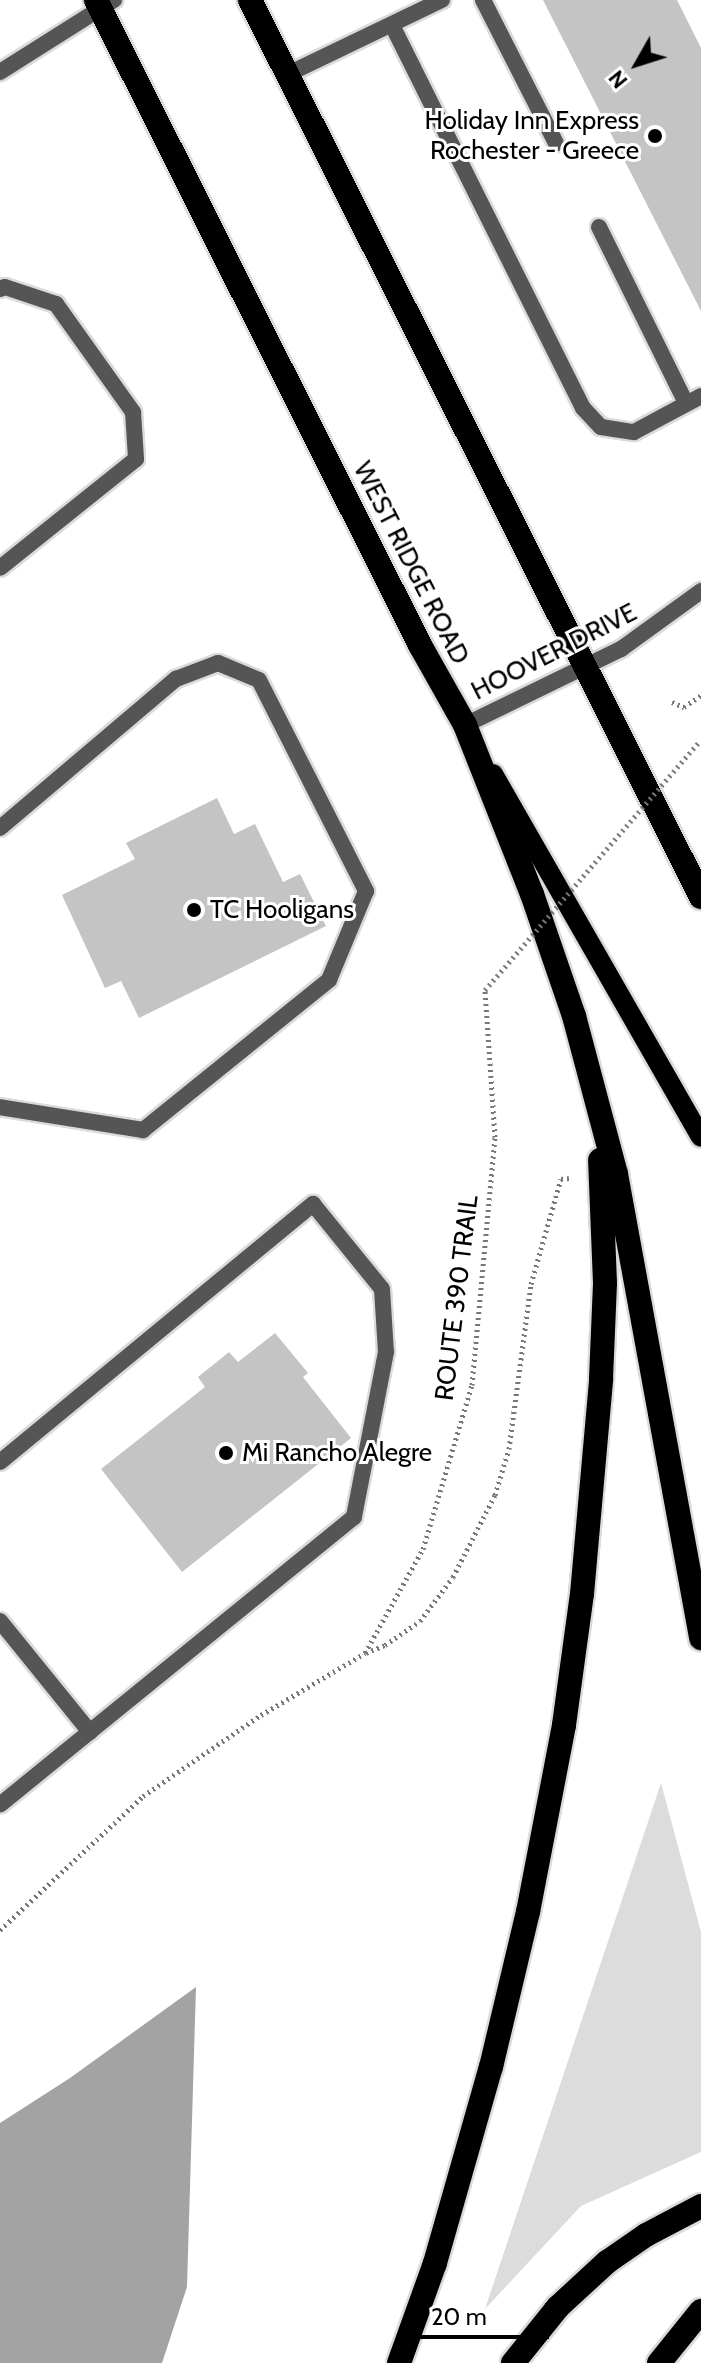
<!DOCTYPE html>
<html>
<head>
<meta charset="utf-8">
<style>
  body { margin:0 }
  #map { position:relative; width:701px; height:2363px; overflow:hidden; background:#fff; font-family:Cabin,sans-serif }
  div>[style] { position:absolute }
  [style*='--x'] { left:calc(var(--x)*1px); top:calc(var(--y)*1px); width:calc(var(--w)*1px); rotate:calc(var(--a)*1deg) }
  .green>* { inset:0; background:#dcdcdc }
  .water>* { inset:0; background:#a3a3a3 }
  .building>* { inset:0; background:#c4c4c4 }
  .path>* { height:5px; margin-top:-2.5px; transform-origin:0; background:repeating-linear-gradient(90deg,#777 0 2px,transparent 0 6px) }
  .roads { filter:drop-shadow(2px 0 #dbdbdb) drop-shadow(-2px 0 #dbdbdb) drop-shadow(0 2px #dbdbdb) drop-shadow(0 -2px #dbdbdb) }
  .lane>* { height:16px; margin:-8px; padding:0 8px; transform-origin:8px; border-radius:8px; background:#555 }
  .street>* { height:16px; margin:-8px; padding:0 8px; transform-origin:8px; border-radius:8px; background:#555 }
  .primary>* { height:20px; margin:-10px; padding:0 10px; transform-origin:10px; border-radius:10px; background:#000 }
  .highway>* { height:24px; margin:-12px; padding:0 12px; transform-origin:12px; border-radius:12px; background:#000 }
  .path-bridge>* { height:5px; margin-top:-2.5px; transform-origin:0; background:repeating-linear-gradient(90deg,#777 0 2px,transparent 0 6px) }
  .dots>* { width:22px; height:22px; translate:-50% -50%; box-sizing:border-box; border:4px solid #fff; border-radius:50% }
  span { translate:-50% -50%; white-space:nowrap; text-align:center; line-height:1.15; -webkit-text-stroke:6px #fff; paint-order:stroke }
  .poi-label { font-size:26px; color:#000 }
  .right { translate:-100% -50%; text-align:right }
  .left { translate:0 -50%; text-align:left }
  .street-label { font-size:26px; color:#000 }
  .north { position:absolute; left:597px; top:24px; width:80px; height:80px; -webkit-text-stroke:6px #fff; paint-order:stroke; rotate:231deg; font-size:22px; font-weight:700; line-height:32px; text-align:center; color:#000 }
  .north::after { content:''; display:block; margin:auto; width:28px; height:36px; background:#000; clip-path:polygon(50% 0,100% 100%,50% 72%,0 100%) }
  .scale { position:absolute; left:417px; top:2303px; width:132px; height:36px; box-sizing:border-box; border:4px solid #000; border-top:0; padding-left:10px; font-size:24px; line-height:28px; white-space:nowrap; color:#000; -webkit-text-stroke:6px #fff; paint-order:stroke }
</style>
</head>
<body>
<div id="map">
  <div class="green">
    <div style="clip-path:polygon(661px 1783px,701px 1932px,701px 2152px,581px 2206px,485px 2309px)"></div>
  </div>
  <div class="water">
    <div style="clip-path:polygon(196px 1987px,187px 2287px,162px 2363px,0 2363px,0 2123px,70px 2078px)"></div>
  </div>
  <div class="building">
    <div style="clip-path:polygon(543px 0,677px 0,701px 48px,701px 311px)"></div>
    <div style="clip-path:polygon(217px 798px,234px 834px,255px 824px,283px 882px,300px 874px,326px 926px,139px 1018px,121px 981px,105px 988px,62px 895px,135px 859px,126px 843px)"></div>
    <div style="clip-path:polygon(275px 1333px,308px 1373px,303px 1377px,351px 1438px,182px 1572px,101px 1469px,205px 1387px,198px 1377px,229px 1352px,238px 1362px)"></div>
  </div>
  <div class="path">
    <div style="--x:672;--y:702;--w:13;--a:23"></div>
    <div style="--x:684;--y:707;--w:21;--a:-35"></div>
    <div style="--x:366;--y:1653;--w:21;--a:-23"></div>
    <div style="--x:385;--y:1645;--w:42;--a:-34.4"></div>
    <div style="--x:420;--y:1621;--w:55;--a:-53.1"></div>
    <div style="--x:453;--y:1577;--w:92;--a:-62.9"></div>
    <div style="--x:495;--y:1495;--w:48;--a:-73.1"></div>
    <div style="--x:509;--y:1449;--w:166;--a:-82.4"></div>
    <div style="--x:531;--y:1284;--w:109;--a:-74.1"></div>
    <div style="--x:561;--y:1179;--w:8;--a:-7"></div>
    <div style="--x:0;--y:1930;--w:196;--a:-43.1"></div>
    <div style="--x:143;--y:1796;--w:143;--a:-34.5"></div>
    <div style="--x:261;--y:1715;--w:121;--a:-30.8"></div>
    <div style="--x:365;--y:1653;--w:119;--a:-60.9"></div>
    <div style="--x:423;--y:1549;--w:171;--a:-73.4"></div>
  </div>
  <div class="roads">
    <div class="lane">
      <div style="--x:483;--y:0;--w:161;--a:63"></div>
      <div style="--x:392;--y:25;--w:428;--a:63.5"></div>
      <div style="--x:583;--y:408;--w:26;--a:47"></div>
      <div style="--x:601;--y:427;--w:33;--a:9"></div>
      <div style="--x:634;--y:432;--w:76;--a:-28.2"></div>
      <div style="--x:288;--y:74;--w:171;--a:-25.7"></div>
      <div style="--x:599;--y:227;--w:196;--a:63.7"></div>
      <div style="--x:0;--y:289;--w:5;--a:-22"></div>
      <div style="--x:5;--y:287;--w:54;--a:18.4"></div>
      <div style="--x:56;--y:304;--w:133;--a:54.5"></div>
      <div style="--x:133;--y:412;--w:47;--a:86.3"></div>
      <div style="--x:136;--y:459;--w:174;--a:141.3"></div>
      <div style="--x:0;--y:828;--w:231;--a:-40.3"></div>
      <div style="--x:176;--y:679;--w:45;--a:-20.9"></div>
      <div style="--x:218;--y:663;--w:44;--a:22.5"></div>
      <div style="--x:259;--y:680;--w:237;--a:63.1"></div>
      <div style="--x:366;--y:891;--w:96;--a:112.6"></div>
      <div style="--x:329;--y:980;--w:239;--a:141.1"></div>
      <div style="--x:143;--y:1130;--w:145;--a:-170.9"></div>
      <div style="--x:0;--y:1462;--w:406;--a:-39.5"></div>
      <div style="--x:313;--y:1204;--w:109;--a:50.9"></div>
      <div style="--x:382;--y:1289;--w:63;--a:86.4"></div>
      <div style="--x:386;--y:1352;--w:168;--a:101"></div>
      <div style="--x:354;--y:1517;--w:456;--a:140.9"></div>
      <div style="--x:0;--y:1621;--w:143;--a:51"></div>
    </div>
    <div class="street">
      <div style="--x:0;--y:72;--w:135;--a:-32.3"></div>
      <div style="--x:465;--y:725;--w:174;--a:-26"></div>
      <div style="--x:621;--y:649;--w:99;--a:-35.9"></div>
    </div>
    <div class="primary">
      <div style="--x:493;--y:774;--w:418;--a:60.2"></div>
    </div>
    <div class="highway">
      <div style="--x:96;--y:0;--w:722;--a:63.33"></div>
      <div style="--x:420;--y:645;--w:92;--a:60.6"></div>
      <div style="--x:465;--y:725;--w:182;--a:68.4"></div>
      <div style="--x:532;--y:894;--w:129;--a:71"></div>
      <div style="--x:574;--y:1016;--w:163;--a:75.1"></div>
      <div style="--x:616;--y:1174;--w:472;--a:79.6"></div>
      <div style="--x:250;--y:0;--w:1004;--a:63.31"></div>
      <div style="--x:399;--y:2363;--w:106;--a:-70.2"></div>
      <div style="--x:435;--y:2263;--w:204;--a:-74.1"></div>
      <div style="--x:491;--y:2067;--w:159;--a:-76.6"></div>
      <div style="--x:528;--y:1912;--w:190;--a:-79.1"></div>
      <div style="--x:564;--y:1725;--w:132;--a:-82.2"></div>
      <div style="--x:582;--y:1594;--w:216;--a:-84.9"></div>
      <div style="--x:601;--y:1379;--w:96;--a:-87.6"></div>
      <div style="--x:605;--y:1283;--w:123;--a:-92.3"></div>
      <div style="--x:513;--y:2363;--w:72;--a:-51.2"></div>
      <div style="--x:558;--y:2307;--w:67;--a:-42.6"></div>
      <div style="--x:607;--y:2262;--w:47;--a:-34.7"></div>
      <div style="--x:646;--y:2235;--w:62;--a:-27.8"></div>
      <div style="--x:659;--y:2363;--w:67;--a:-51.1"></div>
    </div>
  </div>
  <div class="path-bridge">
    <div style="--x:472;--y:1385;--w:249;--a:-84.7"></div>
    <div style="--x:495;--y:1137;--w:147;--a:-93.9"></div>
    <div style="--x:485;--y:990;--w:330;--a:-49.2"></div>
  </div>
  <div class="dots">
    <div style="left:655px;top:136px;background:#000"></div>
    <div style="left:194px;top:910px;background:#000"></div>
    <div style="left:226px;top:1453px;background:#000"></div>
  </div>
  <div class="poi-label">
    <span class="right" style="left:639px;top:136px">Holiday Inn Express<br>Rochester - Greece</span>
    <span class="left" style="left:210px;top:910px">TC Hooligans</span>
    <span class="left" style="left:242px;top:1453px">Mi Rancho Alegre</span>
  </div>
  <div class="street-label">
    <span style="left:411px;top:563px;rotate:63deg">WEST RIDGE ROAD</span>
    <span style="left:554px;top:652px;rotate:-27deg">HOOVER DRIVE</span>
    <span style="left:457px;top:1298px;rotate:-83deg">ROUTE 390 TRAIL</span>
  </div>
  <div class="north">N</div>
  <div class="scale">20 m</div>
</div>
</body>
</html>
